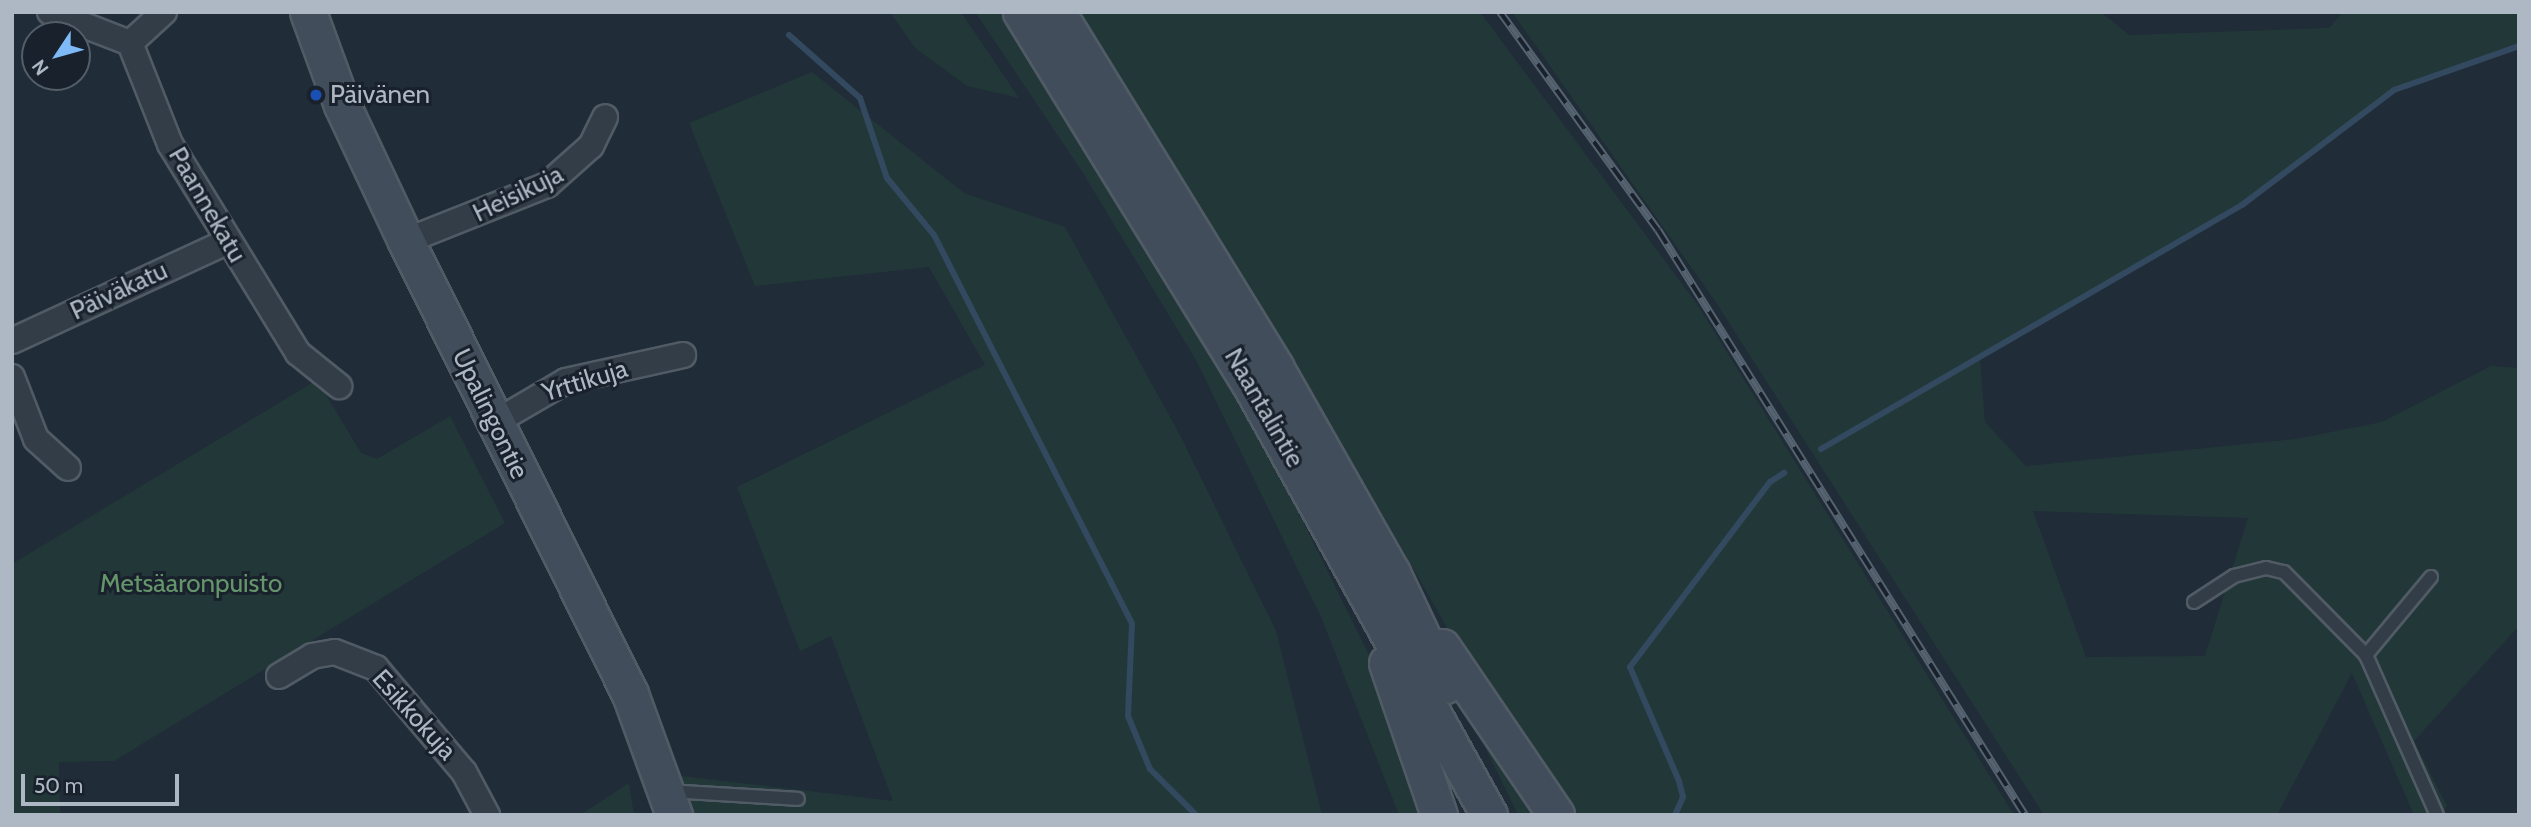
<!DOCTYPE html>
<html>
<head>
<meta charset="utf-8">
<style>
  body { margin:0 }
  #map { position:relative; width:2531px; height:827px; overflow:hidden; background:#202c37; font-family:Cabin,sans-serif }
  div>[style] { position:absolute }
  [style*='--x'] { left:calc(var(--x)*1px); top:calc(var(--y)*1px); width:calc(var(--w)*1px); rotate:calc(var(--a)*1deg) }
  .green>* { inset:0; background:#223838 }
  .stream>* { height:6px; margin:-3px; padding:0 3px; transform-origin:3px; border-radius:3px; background:#33495f }
  .roads { filter:drop-shadow(2px 0 #515b65) drop-shadow(-2px 0 #515b65) drop-shadow(0 2px #515b65) drop-shadow(0 -2px #515b65) }
  .lane>* { height:12px; margin:-6px; padding:0 6px; transform-origin:6px; border-radius:6px; background:#333d47 }
  .street>* { height:24px; margin:-12px; padding:0 12px; transform-origin:12px; border-radius:12px; background:#333d47 }
  .secondary>* { height:35px; margin:-17.5px; padding:0 17.5px; transform-origin:17.5px; border-radius:17.5px; background:#414d5a }
  .rail>* { height:8px; margin-top:-4px; transform-origin:0; background:repeating-linear-gradient(90deg,#19222c 0 16px,#55626f 0 32px); box-sizing:border-box; border-block:2px solid #55626f }
  .dots>* { width:19px; height:19px; translate:-50% -50%; box-sizing:border-box; border:4px solid #19222c; border-radius:50% }
  span { translate:-50% -50%; white-space:nowrap; text-align:center; line-height:1.15; -webkit-text-stroke:6px #19222c; paint-order:stroke }
  .poi-label { font-size:26px; color:#adb8c4 }
  .left { translate:0 -50%; text-align:left }
  .street-label { font-size:26px; color:#adb8c4 }
  .park-label { font-size:26px; color:#65956b }
  .frame { position:absolute; inset:0; border:14px solid #adb8c4; pointer-events:none }
  .north { position:absolute; left:21px; top:21px; width:70px; height:70px; box-sizing:border-box; background:#19222c; border:2px solid #545e69; border-radius:50%; rotate:234deg; font-size:19px; font-weight:700; line-height:28px; text-align:center; color:#adb8c4 }
  .north::after { content:''; display:block; margin:auto; width:24px; height:32px; background:#7eb9f8; clip-path:polygon(50% 0,100% 100%,50% 72%,0 100%) }
  .scale { position:absolute; left:21px; top:774px; width:158px; height:32px; box-sizing:border-box; border:4px solid #adb8c4; border-top:0; padding-left:9px; font-size:21px; line-height:24px; white-space:nowrap; color:#adb8c4; -webkit-text-stroke:5px #19222c; paint-order:stroke }
</style>
</head>
<body>
<div id="map">
  <div class="green">
    <div style="clip-path:polygon(890px 12px,961px 12px,1019px 98px,967px 86px,915px 48px)"></div>
    <div style="clip-path:polygon(975px 12px,1000px 12px,1047px 82px,1265px 445px,1377px 671px,1427px 815px,1399px 815px,1321px 617px,1196px 360px,1083px 173px)"></div>
    <div style="clip-path:polygon(1077px 12px,1480px 12px,1697px 304px,2014px 815px,1574px 815px,1457px 645px,1278px 332px)"></div>
    <div style="clip-path:polygon(evenodd,1512px 12px,2101px 12px,2129px 35px,2329px 28px,2343px 12px,2519px 12px,2519px 46px,2394px 90px,2242px 205px,1980px 359px,1985px 422px,2026px 466px,2296px 439px,2382px 422px,2491px 366px,2519px 368px,2519px 626px,2414px 741px,2447px 806px,2441px 815px,2414px 815px,2352px 673px,2277px 815px,2044px 815px,1717px 304px,1512px 12px,2033px 511px,2248px 518px,2205px 656px,2086px 657px,2033px 511px)"></div>
    <div style="clip-path:polygon(812px 72px,964px 193px,1065px 227px,1180px 435px,1276px 631px,1322px 815px,690px 815px,681px 776px,893px 801px,831px 636px,800px 651px,737px 487px,985px 365px,929px 267px,755px 286px,689px 123px)"></div>
    <div style="clip-path:polygon(317px 380px,361px 453px,377px 459px,450px 416px,505px 523px,114px 761px,59px 762px,60px 815px,12px 815px,12px 564px)"></div>
    <div style="clip-path:polygon(1472px 720px,1542px 815px,1518px 815px)"></div>
    <div style="clip-path:polygon(629px 783px,634px 815px,579px 815px,580px 815px)"></div>
  </div>
  <div class="stream">
    <div style="--x:789;--y:35;--w:95;--a:41.6"></div>
    <div style="--x:860;--y:98;--w:84;--a:71.4"></div>
    <div style="--x:887;--y:178;--w:74;--a:50.5"></div>
    <div style="--x:934;--y:235;--w:436;--a:63"></div>
    <div style="--x:1132;--y:624;--w:92;--a:92.5"></div>
    <div style="--x:1128;--y:716;--w:57;--a:67.5"></div>
    <div style="--x:1150;--y:769;--w:65;--a:45"></div>
    <div style="--x:1821;--y:449;--w:487;--a:-30.1"></div>
    <div style="--x:2242;--y:205;--w:191;--a:-37.1"></div>
    <div style="--x:2394;--y:90;--w:133;--a:-19.4"></div>
    <div style="--x:1675;--y:815;--w:20;--a:-66"></div>
    <div style="--x:1683;--y:797;--w:16;--a:-104"></div>
    <div style="--x:1679;--y:781;--w:124;--a:-113.3"></div>
    <div style="--x:1630;--y:667;--w:232;--a:-52.9"></div>
    <div style="--x:1770;--y:482;--w:17;--a:-33"></div>
  </div>
  <div class="roads">
    <div class="lane">
      <div style="--x:2431;--y:577;--w:102;--a:129.8"></div>
      <div style="--x:2366;--y:655;--w:175;--a:66.1"></div>
      <div style="--x:2194;--y:602;--w:48;--a:-33"></div>
      <div style="--x:2234;--y:576;--w:33;--a:-14"></div>
      <div style="--x:2266;--y:568;--w:18;--a:13"></div>
      <div style="--x:2284;--y:572;--w:117;--a:45.3"></div>
      <div style="--x:668;--y:791;--w:130;--a:3.5"></div>
    </div>
    <div class="street">
      <div style="--x:50;--y:12;--w:86;--a:21.2"></div>
      <div style="--x:164;--y:12;--w:46;--a:137.6"></div>
      <div style="--x:130;--y:43;--w:109;--a:68.4"></div>
      <div style="--x:170;--y:144;--w:245;--a:58.5"></div>
      <div style="--x:298;--y:353;--w:53;--a:38.8"></div>
      <div style="--x:406;--y:241;--w:152;--a:-21.7"></div>
      <div style="--x:547;--y:185;--w:59;--a:-41.6"></div>
      <div style="--x:591;--y:146;--w:32;--a:-64"></div>
      <div style="--x:12;--y:341;--w:236;--a:-24.8"></div>
      <div style="--x:12;--y:377;--w:66;--a:68.8"></div>
      <div style="--x:36;--y:439;--w:43;--a:42.2"></div>
      <div style="--x:494;--y:423;--w:83;--a:-30.3"></div>
      <div style="--x:566;--y:381;--w:120;--a:-12.5"></div>
      <div style="--x:279;--y:676;--w:39;--a:-31"></div>
      <div style="--x:312;--y:656;--w:23;--a:-10"></div>
      <div style="--x:335;--y:652;--w:44;--a:21.3"></div>
      <div style="--x:376;--y:668;--w:136;--a:49.8"></div>
      <div style="--x:464;--y:772;--w:49;--a:61.9"></div>
    </div>
    <div class="secondary">
      <div style="--x:308;--y:12;--w:99;--a:69.9"></div>
      <div style="--x:342;--y:105;--w:150;--a:64.8"></div>
      <div style="--x:406;--y:241;--w:505;--a:63.69"></div>
      <div style="--x:630;--y:694;--w:129;--a:70"></div>
      <div style="--x:1021;--y:12;--w:435;--a:58.4"></div>
      <div style="--x:1249;--y:382;--w:495;--a:61"></div>
      <div style="--x:1057;--y:12;--w:417;--a:58.4"></div>
      <div style="--x:1275;--y:367;--w:237;--a:60.4"></div>
      <div style="--x:1392;--y:573;--w:124;--a:64.7"></div>
      <div style="--x:1442;--y:647;--w:203;--a:55.8"></div>
      <div style="--x:1387;--y:663;--w:161;--a:71.1"></div>
    </div>
  </div>
  <div class="rail">
    <div style="--x:1500;--y:12;--w:269;--a:54.1"></div>
    <div style="--x:1658;--y:230;--w:691;--a:57.9"></div>
  </div>
  <div class="dots">
    <div style="left:316px;top:95px;background:#1a4fb4"></div>
  </div>
  <div class="poi-label">
    <span class="left" style="left:330px;top:95px">Päivänen</span>
  </div>
  <div class="street-label">
    <span style="left:518px;top:194px;rotate:-26deg">Heisikuja</span>
    <span style="left:207px;top:205px;rotate:60deg">Paannekatu</span>
    <span style="left:119px;top:291px;rotate:-25deg">Päiväkatu</span>
    <span style="left:585px;top:381px;rotate:-17deg">Yrttikuja</span>
    <span style="left:1264px;top:408px;rotate:60deg">Naantalintie</span>
    <span style="left:490px;top:414px;rotate:64deg">Upalingontie</span>
    <span style="left:414px;top:715px;rotate:48deg">Esikkokuja</span>
  </div>
  <div class="park-label">
    <span style="left:191px;top:584px">Metsäaronpuisto</span>
  </div>
  <div class="frame"></div>
  <div class="north">N</div>
  <div class="scale">50 m</div>
</div>
</body>
</html>
